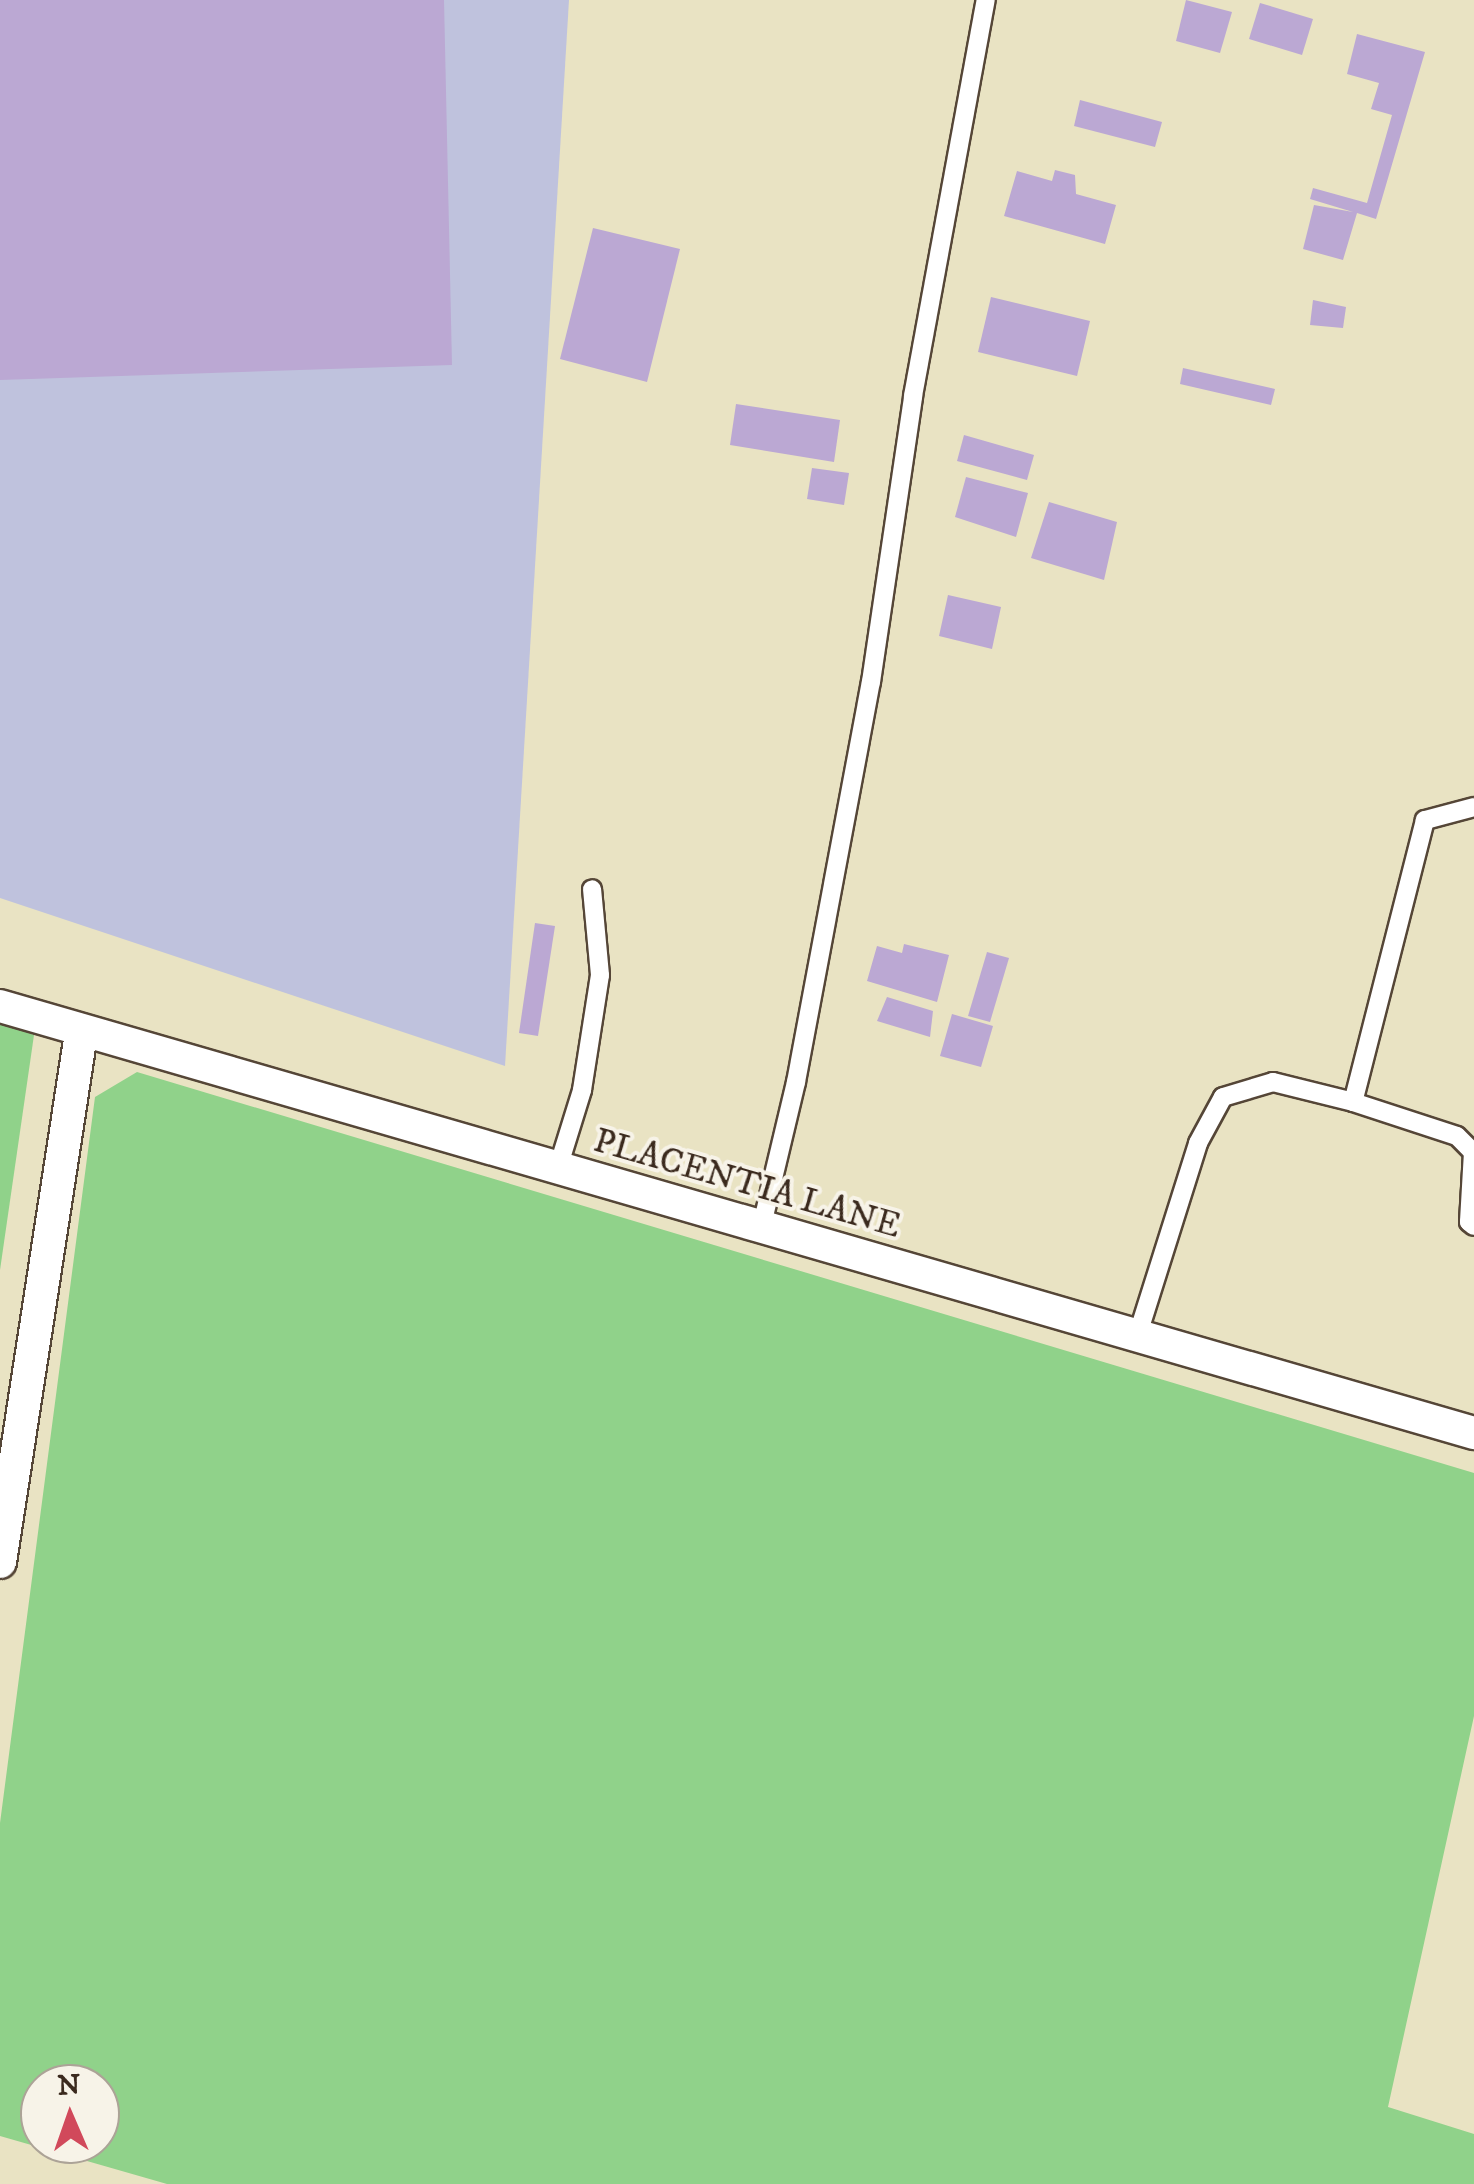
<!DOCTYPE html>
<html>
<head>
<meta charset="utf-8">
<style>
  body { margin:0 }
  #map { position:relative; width:1474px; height:2184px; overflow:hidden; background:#e9e3c3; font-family:"IM FELL DW Pica",serif }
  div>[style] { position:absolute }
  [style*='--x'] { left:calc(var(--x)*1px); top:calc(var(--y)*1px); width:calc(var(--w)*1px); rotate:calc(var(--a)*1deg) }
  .industrial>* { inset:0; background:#bfc2dd }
  .green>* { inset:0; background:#90d28a }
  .building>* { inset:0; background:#bba8d3 }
  .roads { filter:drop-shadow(2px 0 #554637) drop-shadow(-2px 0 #554637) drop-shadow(0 2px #554637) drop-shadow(0 -2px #554637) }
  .service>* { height:18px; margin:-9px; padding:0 9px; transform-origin:9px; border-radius:9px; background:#fff }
  .minor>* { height:32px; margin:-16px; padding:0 16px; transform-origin:16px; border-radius:16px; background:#fff }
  span { translate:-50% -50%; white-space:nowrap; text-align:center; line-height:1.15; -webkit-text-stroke:8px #f7f3e8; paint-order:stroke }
  .street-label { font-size:35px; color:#3b2a1e }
  .north { position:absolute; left:20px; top:2064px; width:100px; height:100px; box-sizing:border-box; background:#f7f3e8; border:2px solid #aca397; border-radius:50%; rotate:358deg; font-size:28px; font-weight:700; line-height:40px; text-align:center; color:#3b2a1e }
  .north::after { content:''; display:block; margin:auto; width:35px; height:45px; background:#d1495b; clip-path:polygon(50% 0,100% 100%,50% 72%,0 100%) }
</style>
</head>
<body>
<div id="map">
  <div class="industrial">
    <div style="clip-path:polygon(0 0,569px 0,505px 1066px,0 898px)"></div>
  </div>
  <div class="green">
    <div style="clip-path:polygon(0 1023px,34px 1035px,0 1270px)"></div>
    <div style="clip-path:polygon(evenodd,137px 1072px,1474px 1473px,1474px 1716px,1388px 2107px,1474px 2134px,1474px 2184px,167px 2184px,0 2136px,0 1823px,95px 1097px,137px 1072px,100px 2084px,100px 2144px,40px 2144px,40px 2084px,100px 2084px)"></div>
  </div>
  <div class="building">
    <div style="clip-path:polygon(0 0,444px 0,452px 365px,0 380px)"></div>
    <div style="clip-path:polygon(1186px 0,1232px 12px,1220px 53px,1176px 41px)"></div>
    <div style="clip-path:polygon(1260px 3px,1313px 19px,1302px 55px,1249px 39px)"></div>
    <div style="clip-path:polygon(1357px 34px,1425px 52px,1376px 219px,1357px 213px,1343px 260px,1303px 249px,1314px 205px,1353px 212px,1310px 199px,1313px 188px,1367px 203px,1392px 115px,1371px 109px,1379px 83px,1347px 74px)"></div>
    <div style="clip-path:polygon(1080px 100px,1162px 122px,1155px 147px,1074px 126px)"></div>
    <div style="clip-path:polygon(1055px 170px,1075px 175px,1076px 194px,1116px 205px,1105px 244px,1004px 216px,1017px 171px,1052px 181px)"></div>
    <div style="clip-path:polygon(593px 228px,680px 249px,647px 382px,560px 359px)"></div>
    <div style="clip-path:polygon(991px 297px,1090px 321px,1077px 376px,978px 352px)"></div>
    <div style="clip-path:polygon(1313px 300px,1346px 307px,1343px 328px,1310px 325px)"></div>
    <div style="clip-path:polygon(1183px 368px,1275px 389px,1271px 405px,1180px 384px)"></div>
    <div style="clip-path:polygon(736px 404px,840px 420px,834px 462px,730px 445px)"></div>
    <div style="clip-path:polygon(964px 435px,1034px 455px,1027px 480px,957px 461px)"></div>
    <div style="clip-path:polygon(812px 468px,849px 473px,844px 505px,807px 499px)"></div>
    <div style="clip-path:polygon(966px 477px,1028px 493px,1016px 537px,955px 517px)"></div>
    <div style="clip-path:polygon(1049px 502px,1117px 522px,1104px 580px,1031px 558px)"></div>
    <div style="clip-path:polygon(948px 595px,1001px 607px,992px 649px,939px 636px)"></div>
    <div style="clip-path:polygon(535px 923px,555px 926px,538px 1036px,519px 1033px)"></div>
    <div style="clip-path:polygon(904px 944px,949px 955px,937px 1002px,867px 981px,877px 946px,902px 953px)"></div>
    <div style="clip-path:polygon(987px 952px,1009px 958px,990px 1022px,968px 1016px)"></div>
    <div style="clip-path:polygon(887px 997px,933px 1011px,930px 1037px,877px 1021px)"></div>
    <div style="clip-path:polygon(952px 1014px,993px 1026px,981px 1067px,940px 1056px)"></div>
  </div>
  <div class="roads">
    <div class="service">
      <div style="--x:1474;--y:807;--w:51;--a:165.1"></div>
      <div style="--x:1425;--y:820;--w:291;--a:104.3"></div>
      <div style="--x:1353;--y:1102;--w:109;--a:18.1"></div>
      <div style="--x:1457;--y:1136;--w:23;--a:45"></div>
      <div style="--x:1473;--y:1152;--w:70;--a:93.3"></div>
      <div style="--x:1469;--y:1222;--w:6;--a:39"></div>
      <div style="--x:557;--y:1171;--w:85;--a:-72.8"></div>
      <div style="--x:582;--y:1090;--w:116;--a:-81.1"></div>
      <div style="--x:600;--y:975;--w:86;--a:-95.3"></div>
      <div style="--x:761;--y:1229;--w:151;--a:-76.6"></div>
      <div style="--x:796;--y:1082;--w:407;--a:-79.4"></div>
      <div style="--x:871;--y:682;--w:289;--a:-81.6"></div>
      <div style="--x:913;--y:396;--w:403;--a:-79.6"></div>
      <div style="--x:1137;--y:1337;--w:203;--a:-72.5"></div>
      <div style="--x:1198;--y:1143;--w:52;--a:-61.5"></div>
      <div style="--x:1223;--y:1097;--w:52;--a:-16.7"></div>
      <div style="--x:1273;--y:1082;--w:82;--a:14"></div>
    </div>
    <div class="minor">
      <div style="--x:0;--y:1006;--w:1535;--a:16.16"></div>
      <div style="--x:0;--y:1562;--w:534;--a:-81.28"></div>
    </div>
  </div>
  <div class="street-label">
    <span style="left:747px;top:1184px;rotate:16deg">PLACENTIA LANE</span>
  </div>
  <div class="north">N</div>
</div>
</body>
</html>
